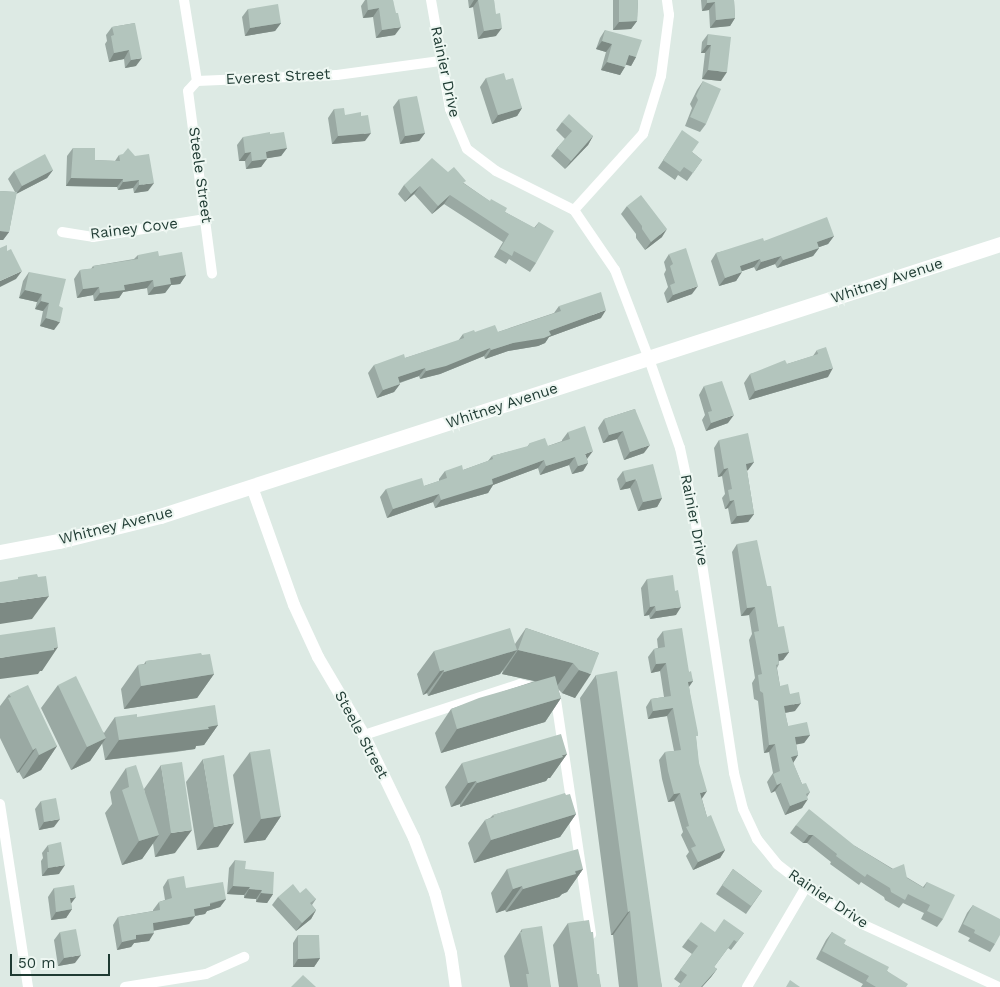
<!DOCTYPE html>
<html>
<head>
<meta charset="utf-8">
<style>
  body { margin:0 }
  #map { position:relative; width:1000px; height:987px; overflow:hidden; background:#ddeae4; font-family:"Work Sans",sans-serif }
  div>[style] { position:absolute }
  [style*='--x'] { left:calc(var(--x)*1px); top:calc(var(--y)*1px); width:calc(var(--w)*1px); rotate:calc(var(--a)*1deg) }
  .minor>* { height:10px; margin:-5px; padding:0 5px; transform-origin:5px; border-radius:5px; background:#fff }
  .tertiary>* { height:12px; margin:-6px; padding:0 6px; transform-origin:6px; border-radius:6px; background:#fff }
  .secondary>* { height:15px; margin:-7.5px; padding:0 7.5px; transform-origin:7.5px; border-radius:7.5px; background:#fff }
  .wall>* { inset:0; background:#9aa9a3 }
  .shaded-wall>* { inset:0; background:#7d8a84 }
  .building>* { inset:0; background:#b3c5bd }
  span { translate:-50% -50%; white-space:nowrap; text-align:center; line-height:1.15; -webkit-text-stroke:4px #eef7f2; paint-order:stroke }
  .street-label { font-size:15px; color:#1e3a32 }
  .scale { position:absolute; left:10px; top:954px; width:100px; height:22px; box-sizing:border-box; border:2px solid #1e3a32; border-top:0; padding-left:6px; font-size:15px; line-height:18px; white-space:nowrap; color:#1e3a32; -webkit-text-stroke:4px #eef7f2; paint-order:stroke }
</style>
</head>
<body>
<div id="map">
  <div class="minor">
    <div style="--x:184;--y:0;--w:82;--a:80.9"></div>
    <div style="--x:431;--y:0;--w:111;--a:80.1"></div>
    <div style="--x:450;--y:109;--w:43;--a:67"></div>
    <div style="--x:467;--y:149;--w:36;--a:37"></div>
    <div style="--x:496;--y:171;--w:87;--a:26.6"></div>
    <div style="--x:574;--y:210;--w:73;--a:55.7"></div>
    <div style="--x:615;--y:270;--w:95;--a:69.1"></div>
    <div style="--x:649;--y:359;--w:94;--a:70.8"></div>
    <div style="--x:680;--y:448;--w:72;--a:77.9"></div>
    <div style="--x:695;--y:518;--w:258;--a:81.3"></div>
    <div style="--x:734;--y:773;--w:37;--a:76"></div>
    <div style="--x:743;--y:809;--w:33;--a:65"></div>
    <div style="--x:757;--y:839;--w:32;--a:51"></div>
    <div style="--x:777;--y:864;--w:37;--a:38"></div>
    <div style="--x:806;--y:887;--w:67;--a:33.5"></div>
    <div style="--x:862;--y:924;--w:151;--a:24.7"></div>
    <div style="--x:197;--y:81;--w:140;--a:-2.5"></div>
    <div style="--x:337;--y:75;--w:104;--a:-7.7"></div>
    <div style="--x:197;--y:81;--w:13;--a:132"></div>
    <div style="--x:188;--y:91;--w:184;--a:82.5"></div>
    <div style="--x:574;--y:210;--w:103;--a:-47.8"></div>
    <div style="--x:643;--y:134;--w:61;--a:-72.8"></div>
    <div style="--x:661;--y:76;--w:62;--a:-82.5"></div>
    <div style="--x:669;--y:15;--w:15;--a:-98"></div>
    <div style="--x:62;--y:232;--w:31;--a:9"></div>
    <div style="--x:93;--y:237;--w:114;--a:-9.1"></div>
    <div style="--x:553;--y:693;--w:2;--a:0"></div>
    <div style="--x:555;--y:693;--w:244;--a:81.5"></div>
    <div style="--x:364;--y:735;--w:164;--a:-18.1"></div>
    <div style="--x:520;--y:684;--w:16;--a:14"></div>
    <div style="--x:0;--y:804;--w:185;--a:81.3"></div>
    <div style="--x:125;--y:987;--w:82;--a:-9.1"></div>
    <div style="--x:206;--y:974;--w:42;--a:-24.1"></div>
    <div style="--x:747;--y:987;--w:116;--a:-59.5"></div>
  </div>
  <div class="tertiary">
    <div style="--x:252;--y:487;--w:125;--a:70.4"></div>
    <div style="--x:294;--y:605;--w:57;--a:65.2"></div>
    <div style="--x:318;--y:657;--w:91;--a:59.5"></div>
    <div style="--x:364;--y:735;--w:114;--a:64.1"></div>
    <div style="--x:414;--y:838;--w:59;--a:69.1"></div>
    <div style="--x:435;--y:893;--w:62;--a:75.1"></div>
    <div style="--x:451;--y:953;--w:34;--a:82"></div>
  </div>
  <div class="secondary">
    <div style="--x:0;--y:552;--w:60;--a:-10.6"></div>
    <div style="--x:59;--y:541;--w:104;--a:-13.9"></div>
    <div style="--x:160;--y:516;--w:883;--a:-17.94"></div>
  </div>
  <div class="wall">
    <div style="clip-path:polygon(365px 0,393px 0,395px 35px,376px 38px,373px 17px,363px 18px,361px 6px)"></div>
    <div style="clip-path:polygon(468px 0,494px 0,496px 36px,478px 39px,473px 7px,469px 8px)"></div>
    <div style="clip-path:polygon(613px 0,638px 0,637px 21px,631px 29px,613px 30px)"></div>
    <div style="clip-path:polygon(701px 0,734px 0,735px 18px,730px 26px,710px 28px,709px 10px,702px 11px)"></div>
    <div style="clip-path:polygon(248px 9px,281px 23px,275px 31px,245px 36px,242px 17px)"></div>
    <div style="clip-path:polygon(135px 23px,136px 66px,125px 68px,124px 59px,109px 62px,105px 44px,107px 41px,106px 35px,112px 27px)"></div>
    <div style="clip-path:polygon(605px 30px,636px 57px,631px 66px,626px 64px,620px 75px,601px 70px,606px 52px,596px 49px,600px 38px)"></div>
    <div style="clip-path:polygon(708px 34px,721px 81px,702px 79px,705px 53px,701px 53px,702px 42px)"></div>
    <div style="clip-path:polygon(486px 78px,506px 80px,522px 108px,517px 116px,492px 124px,480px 87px)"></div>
    <div style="clip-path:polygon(703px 81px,706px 124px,700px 132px,685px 126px,692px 108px,690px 104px,697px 90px)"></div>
    <div style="clip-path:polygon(399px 99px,425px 133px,419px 141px,400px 144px,393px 107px)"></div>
    <div style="clip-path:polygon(334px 109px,345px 115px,361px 116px,365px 141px,332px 144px,328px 118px)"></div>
    <div style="clip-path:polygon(562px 122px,593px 136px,588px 145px,565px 169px,551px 156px,557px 148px,565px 139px,556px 130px)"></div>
    <div style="clip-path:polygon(243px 137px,287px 148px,281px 156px,267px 158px,261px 167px,246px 169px,245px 161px,239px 161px,237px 145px)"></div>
    <div style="clip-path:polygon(677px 139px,692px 152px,702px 160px,687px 181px,678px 175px,675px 180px,658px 168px)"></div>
    <div style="clip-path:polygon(73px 148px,95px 160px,115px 161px,119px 155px,148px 191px,134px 193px,133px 188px,118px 190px,117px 187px,66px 186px,67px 156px)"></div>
    <div style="clip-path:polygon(53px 170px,47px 178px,16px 194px,9px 232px,3px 240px,0 240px,0 191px,15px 192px,8px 179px,14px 171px)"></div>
    <div style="clip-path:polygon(448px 172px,505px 212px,534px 228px,539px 222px,536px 263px,530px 272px,509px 259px,506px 264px,494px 257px,503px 242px,444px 204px,432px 214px,414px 194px,405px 202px,398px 194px,404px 185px)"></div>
    <div style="clip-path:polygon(627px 206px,662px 237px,645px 250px,636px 238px,636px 234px,621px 214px)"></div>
    <div style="clip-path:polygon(834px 236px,828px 244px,819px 247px,819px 248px,813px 256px,777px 268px,775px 264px,756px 271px,754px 267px,742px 271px,736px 281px,719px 286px,711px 261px,716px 253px,764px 241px)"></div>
    <div style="clip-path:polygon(669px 254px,692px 294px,667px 303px,664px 293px,668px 287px,664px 274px,666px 270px,664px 262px)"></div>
    <div style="clip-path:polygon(138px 255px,159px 256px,186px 275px,180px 284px,171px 285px,165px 293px,148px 295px,147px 288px,123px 292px,119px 298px,94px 301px,93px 295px,77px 298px,74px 279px,80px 270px,91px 269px,93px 266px,134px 259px)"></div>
    <div style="clip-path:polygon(29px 272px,59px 306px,54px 330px,40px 326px,43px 311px,35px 309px,37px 302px,19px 298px,23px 281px)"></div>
    <div style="clip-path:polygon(559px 306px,601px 318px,549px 337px,545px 343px,538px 346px,508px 351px,485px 359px,484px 356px,440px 374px,420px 379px,419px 376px,400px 383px,400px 384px,394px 392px,377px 398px,368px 373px,374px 365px,405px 358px,458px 341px,463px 334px,475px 332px,498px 332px,554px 313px)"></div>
    <div style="clip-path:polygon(817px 350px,828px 377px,749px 400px,744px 383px,750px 374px,787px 364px,813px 356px)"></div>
    <div style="clip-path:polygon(704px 386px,728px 423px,706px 431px,702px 420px,705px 415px,699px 395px)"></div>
    <div style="clip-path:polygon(635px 409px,644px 453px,624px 460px,617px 439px,603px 443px,598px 428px,604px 419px)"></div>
    <div style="clip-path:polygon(568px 432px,587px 459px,588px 463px,583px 471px,572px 474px,569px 465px,540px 475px,538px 468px,493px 485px,488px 493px,435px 508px,433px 502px,387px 518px,380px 497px,386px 489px,424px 486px,439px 481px,439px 479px,445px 471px,463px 470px,488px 461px,492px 456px,527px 447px,530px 443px,548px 446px,562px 441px,562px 440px)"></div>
    <div style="clip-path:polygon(719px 440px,754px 462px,748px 470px,747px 471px,754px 514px,748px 522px,731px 524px,728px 508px,725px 509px,722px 498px,725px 494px,722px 476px,718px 477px,714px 448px)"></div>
    <div style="clip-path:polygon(623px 471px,662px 498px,657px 507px,638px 511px,630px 488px,620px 490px,617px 479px)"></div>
    <div style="clip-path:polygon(737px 544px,767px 586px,778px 627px,789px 652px,783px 660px,779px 661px,779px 664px,777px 668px,780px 686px,790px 694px,795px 711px,785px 713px,788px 726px,810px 735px,804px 743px,796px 744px,798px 755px,793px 763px,802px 784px,810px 792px,807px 797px,802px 808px,785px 815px,775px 791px,771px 793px,767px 782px,773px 773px,769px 752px,764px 753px,758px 701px,754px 699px,752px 683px,755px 678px,749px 640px,752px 634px,749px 615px,741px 616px,732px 552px)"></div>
    <div style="clip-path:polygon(647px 579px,675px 591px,676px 615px,650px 619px,649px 615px,644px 616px,641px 588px)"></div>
    <div style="clip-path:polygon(526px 628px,599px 653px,575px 698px,562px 693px,558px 689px,561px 698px,545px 722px,441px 753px,435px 733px,451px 709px,535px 681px,502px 674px,503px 670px,500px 674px,428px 696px,427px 693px,423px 695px,417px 674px,434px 651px,515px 644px)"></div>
    <div style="clip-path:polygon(663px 631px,689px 672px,693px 681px,689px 687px,696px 739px,702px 799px,707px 817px,725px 850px,720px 858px,693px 870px,686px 856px,689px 852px,681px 835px,683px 832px,674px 801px,668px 802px,662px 779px,659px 760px,665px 752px,674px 751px,667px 716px,648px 719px,646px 707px,651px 699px,664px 697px,660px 671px,651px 673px,648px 657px,654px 649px,658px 648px,657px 639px)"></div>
    <div style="clip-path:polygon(202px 655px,214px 674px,197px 698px,124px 709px,121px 689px,138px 665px,144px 664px,146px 661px)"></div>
    <div style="clip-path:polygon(596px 675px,662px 987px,619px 987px,613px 935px,611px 935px,580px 698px)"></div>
    <div style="clip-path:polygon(58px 685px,104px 733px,115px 717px,137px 717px,218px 725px,204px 745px,196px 746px,195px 749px,176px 752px,105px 760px,102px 743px,90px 761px,71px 770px,41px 708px)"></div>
    <div style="clip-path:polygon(9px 694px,57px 746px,41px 770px,23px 779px,19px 772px,17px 773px,0 738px,0 706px)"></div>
    <div style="clip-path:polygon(250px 752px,281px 816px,265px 840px,244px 843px,233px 775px)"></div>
    <div style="clip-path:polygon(567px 754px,550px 778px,548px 778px,546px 781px,460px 807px,460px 804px,451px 807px,445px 787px,462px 763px)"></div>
    <div style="clip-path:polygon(203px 759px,218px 847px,197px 850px,186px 782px)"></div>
    <div style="clip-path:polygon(161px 765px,175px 853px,155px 857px,153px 843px,142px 859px,122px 865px,105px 813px,112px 804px,110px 792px,126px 768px,145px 795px,144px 789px)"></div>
    <div style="clip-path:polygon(566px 795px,576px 814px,560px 837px,474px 863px,468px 843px,485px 820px,490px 818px,493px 815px)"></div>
    <div style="clip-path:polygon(41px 801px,54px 827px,39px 830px,35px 809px)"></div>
    <div style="clip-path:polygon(796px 825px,855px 846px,923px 887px,927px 882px,943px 919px,937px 927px,921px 919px,924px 913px,903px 903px,899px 908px,885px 900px,884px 897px,861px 882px,859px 885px,830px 864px,831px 862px,807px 843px,803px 843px,790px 833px)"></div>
    <div style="clip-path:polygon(48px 845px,59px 874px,42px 876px,41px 861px,43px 858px,42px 853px)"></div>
    <div style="clip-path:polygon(235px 860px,273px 894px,267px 903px,256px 902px,256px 899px,244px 898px,244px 895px,227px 894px,229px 868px)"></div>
    <div style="clip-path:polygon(507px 869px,583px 869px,567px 892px,562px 894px,559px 897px,506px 912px,505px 910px,496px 913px,491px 893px)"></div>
    <div style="clip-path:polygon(733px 869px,762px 891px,746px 914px,716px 894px)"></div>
    <div style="clip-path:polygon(168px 879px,186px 888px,226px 899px,220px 907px,207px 911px,205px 914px,195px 916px,189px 924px,154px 930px,149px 941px,134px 943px,131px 947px,117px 950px,113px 925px,118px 917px,153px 911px,153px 910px,159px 902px,165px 900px,163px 887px)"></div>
    <div style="clip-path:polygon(54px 888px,71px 903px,72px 909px,66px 918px,51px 920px,48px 897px)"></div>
    <div style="clip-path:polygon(300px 893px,316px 899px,312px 905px,316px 910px,311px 919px,296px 931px,272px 905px,278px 897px)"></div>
    <div style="clip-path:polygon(973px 905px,995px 944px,990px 952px,968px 941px,970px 938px,958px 932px,967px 913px)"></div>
    <div style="clip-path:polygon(568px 923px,597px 974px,601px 987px,559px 987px,553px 945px)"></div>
    <div style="clip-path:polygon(522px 929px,551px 987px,510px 987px,504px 956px)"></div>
    <div style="clip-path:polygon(60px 932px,75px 963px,58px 966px,54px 940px)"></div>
    <div style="clip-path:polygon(715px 932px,744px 933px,731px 950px,728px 948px,714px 967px,717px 969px,711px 977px,702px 987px,678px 987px,681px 984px,674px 979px,692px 954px,682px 947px,688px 939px)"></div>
    <div style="clip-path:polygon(832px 932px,844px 944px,887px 971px,906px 987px,861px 987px,863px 984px,816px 959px,826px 940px)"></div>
    <div style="clip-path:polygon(298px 935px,320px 958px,314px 967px,293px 967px,293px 943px)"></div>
  </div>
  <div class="shaded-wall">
    <div style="clip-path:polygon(474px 0,478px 0,473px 7px,469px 8px)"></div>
    <div style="clip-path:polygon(715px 2px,709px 10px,702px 11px,707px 3px)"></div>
    <div style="clip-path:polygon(379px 8px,373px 17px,363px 18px,368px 10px)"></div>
    <div style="clip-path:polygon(735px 18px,730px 26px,710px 28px,716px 20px)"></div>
    <div style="clip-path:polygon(637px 21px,631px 29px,613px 30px,619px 22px)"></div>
    <div style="clip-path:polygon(281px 23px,275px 31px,245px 36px,250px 28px)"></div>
    <div style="clip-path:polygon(401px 27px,395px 35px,376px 38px,382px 30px)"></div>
    <div style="clip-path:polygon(502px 28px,496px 36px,478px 39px,484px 31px)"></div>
    <div style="clip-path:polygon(602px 41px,612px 44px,606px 52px,596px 49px)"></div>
    <div style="clip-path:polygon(707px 45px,711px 45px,705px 53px,701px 53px)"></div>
    <div style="clip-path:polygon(129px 50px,124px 59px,109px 62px,114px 53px)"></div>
    <div style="clip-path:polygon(629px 55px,636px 57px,631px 66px,623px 64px)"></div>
    <div style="clip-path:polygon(142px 58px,136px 66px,125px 68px,131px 60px)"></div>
    <div style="clip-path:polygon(607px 62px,625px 67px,620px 75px,601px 70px)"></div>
    <div style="clip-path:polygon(708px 70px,727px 72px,721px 81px,702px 79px)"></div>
    <div style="clip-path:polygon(522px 108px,517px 116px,492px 124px,498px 115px)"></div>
    <div style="clip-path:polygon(371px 133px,365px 141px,332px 144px,338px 136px)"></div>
    <div style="clip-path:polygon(425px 133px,419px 141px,400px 144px,405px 136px)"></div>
    <div style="clip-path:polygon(593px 136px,588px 145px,565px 169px,571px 161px)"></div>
    <div style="clip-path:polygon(287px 148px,281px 156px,263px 159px,267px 159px,261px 167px,246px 169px,252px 161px,266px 152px,269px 151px)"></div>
    <div style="clip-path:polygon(251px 152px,245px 161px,239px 161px,245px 153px)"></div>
    <div style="clip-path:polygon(53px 170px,47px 178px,16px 194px,22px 186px)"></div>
    <div style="clip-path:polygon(71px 178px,123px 179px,117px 187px,66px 186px)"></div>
    <div style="clip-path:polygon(139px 180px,133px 188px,118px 190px,123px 182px)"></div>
    <div style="clip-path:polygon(154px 183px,148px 191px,134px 193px,139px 185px)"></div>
    <div style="clip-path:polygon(420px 186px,414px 194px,405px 202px,411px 194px)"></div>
    <div style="clip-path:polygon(450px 195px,444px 204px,432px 214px,438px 206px)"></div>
    <div style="clip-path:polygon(667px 229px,662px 237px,645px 250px,651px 242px)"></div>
    <div style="clip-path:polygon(0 231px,9px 232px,3px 240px,0 240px)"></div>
    <div style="clip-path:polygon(834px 236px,828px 244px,811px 250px,817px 242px)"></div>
    <div style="clip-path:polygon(819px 248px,813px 256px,777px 268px,783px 260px)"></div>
    <div style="clip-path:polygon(781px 256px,775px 264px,756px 271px,761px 262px)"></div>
    <div style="clip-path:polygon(760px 259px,754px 267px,734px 274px,740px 266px)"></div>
    <div style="clip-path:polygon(22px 271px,16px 279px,0 287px,0 281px)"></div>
    <div style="clip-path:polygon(742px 272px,736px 281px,719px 286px,725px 278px)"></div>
    <div style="clip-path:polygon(186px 275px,180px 284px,171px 285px,165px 293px,148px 295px,154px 287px,170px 278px)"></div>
    <div style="clip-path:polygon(153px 280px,147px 288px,123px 292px,119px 298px,94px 301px,100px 293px,124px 285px)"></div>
    <div style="clip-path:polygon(698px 286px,692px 294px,667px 303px,673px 295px)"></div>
    <div style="clip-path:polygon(99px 287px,93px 295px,77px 298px,83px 289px)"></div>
    <div style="clip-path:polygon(25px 290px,42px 294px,37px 302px,19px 298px)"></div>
    <div style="clip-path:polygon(41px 301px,49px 303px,43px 311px,35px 309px)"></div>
    <div style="clip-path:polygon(606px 310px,601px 318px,549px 337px,545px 343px,538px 346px,508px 351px,485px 359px,491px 350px,549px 331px)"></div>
    <div style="clip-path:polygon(46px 318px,60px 322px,54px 330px,40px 326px)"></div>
    <div style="clip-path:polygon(490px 348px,484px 356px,440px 374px,420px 379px,426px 371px)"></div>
    <div style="clip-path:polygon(425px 368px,419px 376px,392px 385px,398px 377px)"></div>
    <div style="clip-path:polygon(833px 368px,828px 377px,749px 400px,755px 391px)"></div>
    <div style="clip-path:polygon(400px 384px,394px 392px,377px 398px,383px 390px)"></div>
    <div style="clip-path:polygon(734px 415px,728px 423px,706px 431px,711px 423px)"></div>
    <div style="clip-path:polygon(623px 431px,617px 439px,603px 443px,609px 435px)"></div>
    <div style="clip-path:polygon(650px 445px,644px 453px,624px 460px,630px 452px)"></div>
    <div style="clip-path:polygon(593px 451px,587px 459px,585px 454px)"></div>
    <div style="clip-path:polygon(575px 457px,569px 465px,540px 475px,546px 466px)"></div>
    <div style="clip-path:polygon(544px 460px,538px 468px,493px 485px,488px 493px,435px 508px,441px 500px,492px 479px)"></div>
    <div style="clip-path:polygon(754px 462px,748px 470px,740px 472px,746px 464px)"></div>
    <div style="clip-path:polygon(588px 463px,583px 471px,572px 474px,578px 466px)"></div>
    <div style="clip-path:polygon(728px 468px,722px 476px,718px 477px,724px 469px)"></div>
    <div style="clip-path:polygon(636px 479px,630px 488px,620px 490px,626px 482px)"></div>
    <div style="clip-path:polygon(439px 494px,433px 502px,387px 518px,393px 509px)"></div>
    <div style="clip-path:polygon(662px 498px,657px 507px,638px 511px,643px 502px)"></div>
    <div style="clip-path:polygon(734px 500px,728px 508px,725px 509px,730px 501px)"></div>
    <div style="clip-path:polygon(754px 514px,748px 522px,731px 524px,737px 516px)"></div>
    <div style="clip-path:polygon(49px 596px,32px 619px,0 624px,0 603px)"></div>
    <div style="clip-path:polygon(655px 606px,649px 615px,644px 616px,650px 607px)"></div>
    <div style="clip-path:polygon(681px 607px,676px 615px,650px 619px,656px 611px)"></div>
    <div style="clip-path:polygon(755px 607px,749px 615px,741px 616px,747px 608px)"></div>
    <div style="clip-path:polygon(58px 647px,42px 671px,40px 671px,38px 674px,0 679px,0 658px)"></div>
    <div style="clip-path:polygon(517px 650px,500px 674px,428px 696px,444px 672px)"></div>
    <div style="clip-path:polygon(518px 650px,573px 663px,557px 686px,502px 674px)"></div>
    <div style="clip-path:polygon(789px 652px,783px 660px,772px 662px,778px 654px)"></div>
    <div style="clip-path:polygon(666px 663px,660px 671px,651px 673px,656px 664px)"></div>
    <div style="clip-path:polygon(444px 670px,427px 693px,423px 695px,440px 671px)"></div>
    <div style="clip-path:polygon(579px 670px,591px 674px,575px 698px,562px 693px)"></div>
    <div style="clip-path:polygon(214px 674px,197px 698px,124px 709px,141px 686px)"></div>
    <div style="clip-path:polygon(693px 681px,687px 689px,688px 682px)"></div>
    <div style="clip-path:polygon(561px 698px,545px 722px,441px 753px,457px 729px)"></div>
    <div style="clip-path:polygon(801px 703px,795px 711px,778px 714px,784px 706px)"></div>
    <div style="clip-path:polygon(673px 708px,667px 716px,648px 719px,653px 711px)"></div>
    <div style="clip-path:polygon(218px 725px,204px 745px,196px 746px,195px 749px,105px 760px,119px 740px)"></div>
    <div style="clip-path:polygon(810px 735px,804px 743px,789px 746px,795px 737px)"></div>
    <div style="clip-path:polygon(106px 738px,90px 761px,71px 770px,87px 747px)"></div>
    <div style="clip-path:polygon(775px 744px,769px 752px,764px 753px,769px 745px)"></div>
    <div style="clip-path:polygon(57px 746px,41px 770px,23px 779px,39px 755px)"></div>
    <div style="clip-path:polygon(36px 748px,19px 772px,17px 773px,33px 750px)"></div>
    <div style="clip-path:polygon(567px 754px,550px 778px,548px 778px,546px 781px,460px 807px,477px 783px)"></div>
    <div style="clip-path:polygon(798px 755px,793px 763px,791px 757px)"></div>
    <div style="clip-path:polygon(476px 781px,460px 804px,451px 807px,468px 783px)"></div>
    <div style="clip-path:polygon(781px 783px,775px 791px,771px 793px,777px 785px)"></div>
    <div style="clip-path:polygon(707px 791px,701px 800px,700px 793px)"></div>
    <div style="clip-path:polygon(680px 793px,674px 801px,668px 802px,674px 794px)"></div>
    <div style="clip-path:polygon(808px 799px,802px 808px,785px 815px,790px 806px)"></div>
    <div style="clip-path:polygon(576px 814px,560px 837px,474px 863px,491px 840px)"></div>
    <div style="clip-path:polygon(281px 816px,265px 840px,244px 843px,261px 819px)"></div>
    <div style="clip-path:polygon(60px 819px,54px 827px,39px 830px,44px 822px)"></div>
    <div style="clip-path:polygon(234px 823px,218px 847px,197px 850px,214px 827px)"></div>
    <div style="clip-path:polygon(192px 830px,175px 853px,155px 857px,171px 833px)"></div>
    <div style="clip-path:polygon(159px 835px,142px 859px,122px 865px,139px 841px)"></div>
    <div style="clip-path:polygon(809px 835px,813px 835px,807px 843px,803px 843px)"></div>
    <div style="clip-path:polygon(725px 850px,720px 858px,693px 870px,698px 862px)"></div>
    <div style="clip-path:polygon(65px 865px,59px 874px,42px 876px,48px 868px)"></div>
    <div style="clip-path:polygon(583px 869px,567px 892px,562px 894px,559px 897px,506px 912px,523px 889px)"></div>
    <div style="clip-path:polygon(233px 886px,250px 887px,244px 895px,227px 894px)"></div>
    <div style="clip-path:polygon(522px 886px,505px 910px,496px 913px,513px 889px)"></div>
    <div style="clip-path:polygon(249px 889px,262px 890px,256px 899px,244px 898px)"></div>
    <div style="clip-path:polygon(261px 893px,273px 894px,267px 903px,256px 902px)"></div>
    <div style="clip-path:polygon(76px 897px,70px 905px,70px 898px)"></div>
    <div style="clip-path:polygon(226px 899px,220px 907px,207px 911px,205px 914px,188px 917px,194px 909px)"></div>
    <div style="clip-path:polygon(72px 909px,66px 918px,51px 920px,56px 912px)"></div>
    <div style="clip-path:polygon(316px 910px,311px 919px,296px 931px,302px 923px)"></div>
    <div style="clip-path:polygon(630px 911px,613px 935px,611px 935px,628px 912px)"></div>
    <div style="clip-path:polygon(195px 916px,189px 924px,147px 932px,153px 923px)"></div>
    <div style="clip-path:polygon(154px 933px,149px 941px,134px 943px,131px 947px,117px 950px,122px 942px,136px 935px)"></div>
    <div style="clip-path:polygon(81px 955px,75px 963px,58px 966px,64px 958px)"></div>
    <div style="clip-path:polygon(320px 958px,314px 967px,293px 967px,298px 959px)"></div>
    <div style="clip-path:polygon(717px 969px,711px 977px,702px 987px,701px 987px)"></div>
  </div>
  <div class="building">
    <div style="clip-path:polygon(367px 0,393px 0,396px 13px,398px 13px,401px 27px,382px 30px,379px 8px,368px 10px)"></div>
    <div style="clip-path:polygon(478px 0,494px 0,496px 14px,500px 13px,502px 28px,484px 31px)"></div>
    <div style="clip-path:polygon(619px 0,638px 0,637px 21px,619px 22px)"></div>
    <div style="clip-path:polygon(707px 0,734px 0,735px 18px,716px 20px,715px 2px,707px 3px)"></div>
    <div style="clip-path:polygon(278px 4px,281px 23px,250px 28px,248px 9px)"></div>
    <div style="clip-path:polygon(135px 23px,142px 58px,131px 60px,129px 50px,114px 53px,111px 36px,114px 35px,112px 27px)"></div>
    <div style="clip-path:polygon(605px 30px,642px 40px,636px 57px,629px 55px,625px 67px,607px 62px,612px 44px,602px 41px)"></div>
    <div style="clip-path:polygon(708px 34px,731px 37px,727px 72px,708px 70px,711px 45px,707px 45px)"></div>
    <div style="clip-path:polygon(504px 73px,506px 80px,513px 78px,522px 108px,498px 115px,486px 78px)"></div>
    <div style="clip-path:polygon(703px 81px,721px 89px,706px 124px,690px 117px,698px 100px,696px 96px)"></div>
    <div style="clip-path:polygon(417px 96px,425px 133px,405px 136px,399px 99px)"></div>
    <div style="clip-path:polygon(344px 108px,345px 115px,361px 112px,361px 116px,368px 115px,371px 133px,338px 136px,334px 109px)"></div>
    <div style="clip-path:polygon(569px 114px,593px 136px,571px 161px,557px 148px,572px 131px,562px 122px)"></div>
    <div style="clip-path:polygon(682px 130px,699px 142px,692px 152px,702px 160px,693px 173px,684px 167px,680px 172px,663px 160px)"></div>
    <div style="clip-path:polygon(270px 132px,270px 134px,284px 132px,287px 148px,269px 151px,266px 152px,267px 159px,252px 161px,251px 152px,245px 153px,243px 137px)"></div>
    <div style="clip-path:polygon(73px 148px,95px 148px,95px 160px,120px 161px,119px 155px,123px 154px,128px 148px,135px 156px,149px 154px,154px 183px,139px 185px,139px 180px,123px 182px,123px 179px,71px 178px)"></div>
    <div style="clip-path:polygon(45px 154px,53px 170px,22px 186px,14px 171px)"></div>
    <div style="clip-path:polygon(432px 158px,448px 172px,454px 167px,466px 181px,463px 183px,490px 201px,491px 199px,507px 208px,505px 212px,535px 228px,539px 222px,554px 231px,536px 263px,514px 251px,512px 256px,500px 249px,509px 234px,450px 195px,438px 206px,420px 186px,411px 194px,404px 185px)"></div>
    <div style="clip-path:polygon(0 191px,17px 192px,9px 232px,0 231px)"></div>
    <div style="clip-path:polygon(641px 195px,667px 229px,651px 242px,642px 229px,642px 226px,627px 206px)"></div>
    <div style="clip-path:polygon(827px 217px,834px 236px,817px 242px,819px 248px,783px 260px,781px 256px,761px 262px,760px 259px,740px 266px,742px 272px,725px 278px,716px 253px,763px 238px,764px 241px)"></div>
    <div style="clip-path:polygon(7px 245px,7px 251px,11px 249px,22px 271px,0 281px,0 248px)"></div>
    <div style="clip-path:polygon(686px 248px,698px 286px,673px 295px,670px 285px,675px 283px,670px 266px,673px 264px,669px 254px)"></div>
    <div style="clip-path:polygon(158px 251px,159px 256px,182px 252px,186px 275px,170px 278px,171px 284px,154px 287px,153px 280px,124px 285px,125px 290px,100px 293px,99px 287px,83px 289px,80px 270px,94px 268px,93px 266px,138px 259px,138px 255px)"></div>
    <div style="clip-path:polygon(29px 272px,66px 279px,59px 306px,63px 308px,60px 322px,46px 318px,49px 303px,41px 301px,42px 294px,25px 290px)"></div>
    <div style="clip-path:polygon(601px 292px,606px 310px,549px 331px,551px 335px,544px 338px,513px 343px,491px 350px,490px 348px,446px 366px,426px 371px,425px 368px,398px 377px,400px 384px,383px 390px,374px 365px,404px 354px,405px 358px,464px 338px,463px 334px,474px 330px,475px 332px,495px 325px,498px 332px,561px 311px,559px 306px)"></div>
    <div style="clip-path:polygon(826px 347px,833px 368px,755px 391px,750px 374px,785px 360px,787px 364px,818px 354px,817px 350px)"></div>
    <div style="clip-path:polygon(722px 381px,734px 415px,711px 423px,708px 412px,712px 411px,704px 386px)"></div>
    <div style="clip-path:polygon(635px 409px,650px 445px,630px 452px,623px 431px,609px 435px,604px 419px)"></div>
    <div style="clip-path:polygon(585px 426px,593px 451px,585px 454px,588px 463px,578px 466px,575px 457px,546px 466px,544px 460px,492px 479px,493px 484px,441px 500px,439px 494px,393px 509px,386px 489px,422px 478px,424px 486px,447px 478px,445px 471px,462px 465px,463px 470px,493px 459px,492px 456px,528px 446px,530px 443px,545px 438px,548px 446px,570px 439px,568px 432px)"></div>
    <div style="clip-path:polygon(748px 433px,754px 462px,746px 464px,754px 514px,737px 516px,734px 500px,730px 501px,728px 490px,732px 489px,728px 468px,724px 469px,719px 440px)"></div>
    <div style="clip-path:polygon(653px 464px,662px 498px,643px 502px,636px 479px,626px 482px,623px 471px)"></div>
    <div style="clip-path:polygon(757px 540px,767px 586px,771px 586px,778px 627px,784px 626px,789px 652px,778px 654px,779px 664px,776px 665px,780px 686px,788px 684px,790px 694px,799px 692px,801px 703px,784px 706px,788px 726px,807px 722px,810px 735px,795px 737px,798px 755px,791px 757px,802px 784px,806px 783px,810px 792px,806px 794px,808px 799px,790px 806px,781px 783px,777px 785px,773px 774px,780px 771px,775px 744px,769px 745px,763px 693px,760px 691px,758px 675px,762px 674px,754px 632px,759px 631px,755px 607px,747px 608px,737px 544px)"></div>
    <div style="clip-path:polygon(37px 574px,38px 577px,46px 576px,49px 596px,0 603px,0 582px,18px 579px,18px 577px)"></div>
    <div style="clip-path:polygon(673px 575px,675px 591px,678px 590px,681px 607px,656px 611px,655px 606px,650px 607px,647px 579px)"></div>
    <div style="clip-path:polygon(55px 627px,58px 647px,54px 648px,54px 650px,0 658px,0 635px)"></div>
    <div style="clip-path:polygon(510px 628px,517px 650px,444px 672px,444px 670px,440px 671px,434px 651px)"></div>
    <div style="clip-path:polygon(526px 628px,599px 653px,591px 674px,579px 670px,573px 663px,518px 650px)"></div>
    <div style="clip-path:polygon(682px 628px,689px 672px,691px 671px,693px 681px,688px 682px,698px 733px,698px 736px,696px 736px,699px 763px,707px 791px,700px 793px,707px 817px,711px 815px,725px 850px,698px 862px,691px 848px,696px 846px,686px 827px,689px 826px,680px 793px,674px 794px,668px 771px,665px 752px,681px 750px,673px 708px,653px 711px,651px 699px,671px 696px,666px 663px,656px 664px,654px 649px,665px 647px,663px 631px)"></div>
    <div style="clip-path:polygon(201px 653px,202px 655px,210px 654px,214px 674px,141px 686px,138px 665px,146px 664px,146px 661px)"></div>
    <div style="clip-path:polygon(617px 671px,662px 987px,638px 987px,630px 911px,628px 912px,596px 675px)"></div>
    <div style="clip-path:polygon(76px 676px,106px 738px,87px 747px,58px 685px)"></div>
    <div style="clip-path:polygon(555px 676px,561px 698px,457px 729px,451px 709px,479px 698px)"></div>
    <div style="clip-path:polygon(28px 685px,57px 746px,39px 755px,36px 748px,33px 750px,8px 698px,11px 697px,9px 694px)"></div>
    <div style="clip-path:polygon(215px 705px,218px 725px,208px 727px,209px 729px,119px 740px,115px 717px,137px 714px,137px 717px)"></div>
    <div style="clip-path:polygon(561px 734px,567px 754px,562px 755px,563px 757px,477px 783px,476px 781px,468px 783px,462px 763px)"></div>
    <div style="clip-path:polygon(270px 749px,281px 816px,261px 819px,250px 752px)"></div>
    <div style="clip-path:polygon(224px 755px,234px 823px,214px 827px,203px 759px)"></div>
    <div style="clip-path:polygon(182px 762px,192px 830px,171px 833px,161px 765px)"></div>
    <div style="clip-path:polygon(136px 765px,159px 835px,139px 841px,122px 790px,129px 787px,126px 768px)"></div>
    <div style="clip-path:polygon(565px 793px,566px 795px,570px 794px,576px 814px,491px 840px,485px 820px,494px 817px,493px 815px)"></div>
    <div style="clip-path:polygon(56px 798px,60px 819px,44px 822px,41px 801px)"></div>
    <div style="clip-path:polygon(809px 809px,855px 846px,892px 869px,904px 864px,907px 878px,924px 888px,927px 882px,955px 895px,943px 919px,927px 911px,930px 905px,908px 894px,905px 900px,891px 892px,890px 888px,867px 874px,865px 877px,836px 856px,837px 854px,813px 835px,809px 835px,796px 825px)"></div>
    <div style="clip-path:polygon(61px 842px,65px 865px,48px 868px,47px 852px,49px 852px,48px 845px)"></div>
    <div style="clip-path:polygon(578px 849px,583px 869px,575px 871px,576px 874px,523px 889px,522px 886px,513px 889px,507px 869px)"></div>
    <div style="clip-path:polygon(235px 860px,246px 861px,245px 869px,274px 872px,273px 894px,261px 893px,262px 890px,249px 889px,250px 887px,233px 886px)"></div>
    <div style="clip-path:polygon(733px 869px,762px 891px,751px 906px,722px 885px)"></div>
    <div style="clip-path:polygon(184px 876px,186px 888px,223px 882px,226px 899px,210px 903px,210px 906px,194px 909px,195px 916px,153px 923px,154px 933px,136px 935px,136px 939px,122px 942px,118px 917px,160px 910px,159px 902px,172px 898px,168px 879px)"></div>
    <div style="clip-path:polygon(293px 884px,300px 893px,306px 888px,316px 899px,310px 903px,316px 910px,302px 923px,278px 897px)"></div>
    <div style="clip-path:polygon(74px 885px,76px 897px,70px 898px,72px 909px,56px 912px,54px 888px)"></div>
    <div style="clip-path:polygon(973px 905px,1000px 919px,1000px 935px,995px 944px,974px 933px,975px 930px,963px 924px)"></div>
    <div style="clip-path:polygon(724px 919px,744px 933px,737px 942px,734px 940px,714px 967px,717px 969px,701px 987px,678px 987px,687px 975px,680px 970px,698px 946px,688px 939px,701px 922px,715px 932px)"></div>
    <div style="clip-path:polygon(589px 920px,591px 932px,593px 932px,597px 974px,599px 974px,601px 987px,578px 987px,568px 923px)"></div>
    <div style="clip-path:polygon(542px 926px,551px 987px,528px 987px,526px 974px,529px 974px,520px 932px,522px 932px,522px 929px)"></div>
    <div style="clip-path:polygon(76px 929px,81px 955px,64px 958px,60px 932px)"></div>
    <div style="clip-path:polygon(832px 932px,846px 940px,844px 944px,889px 967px,887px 971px,908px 984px,906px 987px,876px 987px,866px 981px,869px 976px,822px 951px)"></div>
    <div style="clip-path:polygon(298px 935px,319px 935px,320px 958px,298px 959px)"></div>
    <div style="clip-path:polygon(303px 975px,316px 987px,291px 987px)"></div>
    <div style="clip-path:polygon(790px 980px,800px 987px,786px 987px)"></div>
  </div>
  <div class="street-label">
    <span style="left:445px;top:72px;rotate:78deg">Rainier Drive</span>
    <span style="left:278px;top:77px;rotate:-3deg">Everest Street</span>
    <span style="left:200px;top:175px;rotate:82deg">Steele Street</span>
    <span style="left:134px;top:229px;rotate:-7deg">Rainey Cove</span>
    <span style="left:887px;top:281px;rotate:-18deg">Whitney Avenue</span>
    <span style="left:502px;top:406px;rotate:-18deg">Whitney Avenue</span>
    <span style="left:694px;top:520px;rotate:79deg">Rainier Drive</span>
    <span style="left:116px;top:526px;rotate:-14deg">Whitney Avenue</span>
    <span style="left:361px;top:735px;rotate:62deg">Steele Street</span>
    <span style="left:828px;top:899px;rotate:34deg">Rainier Drive</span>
  </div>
  <div class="scale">50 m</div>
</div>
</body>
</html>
